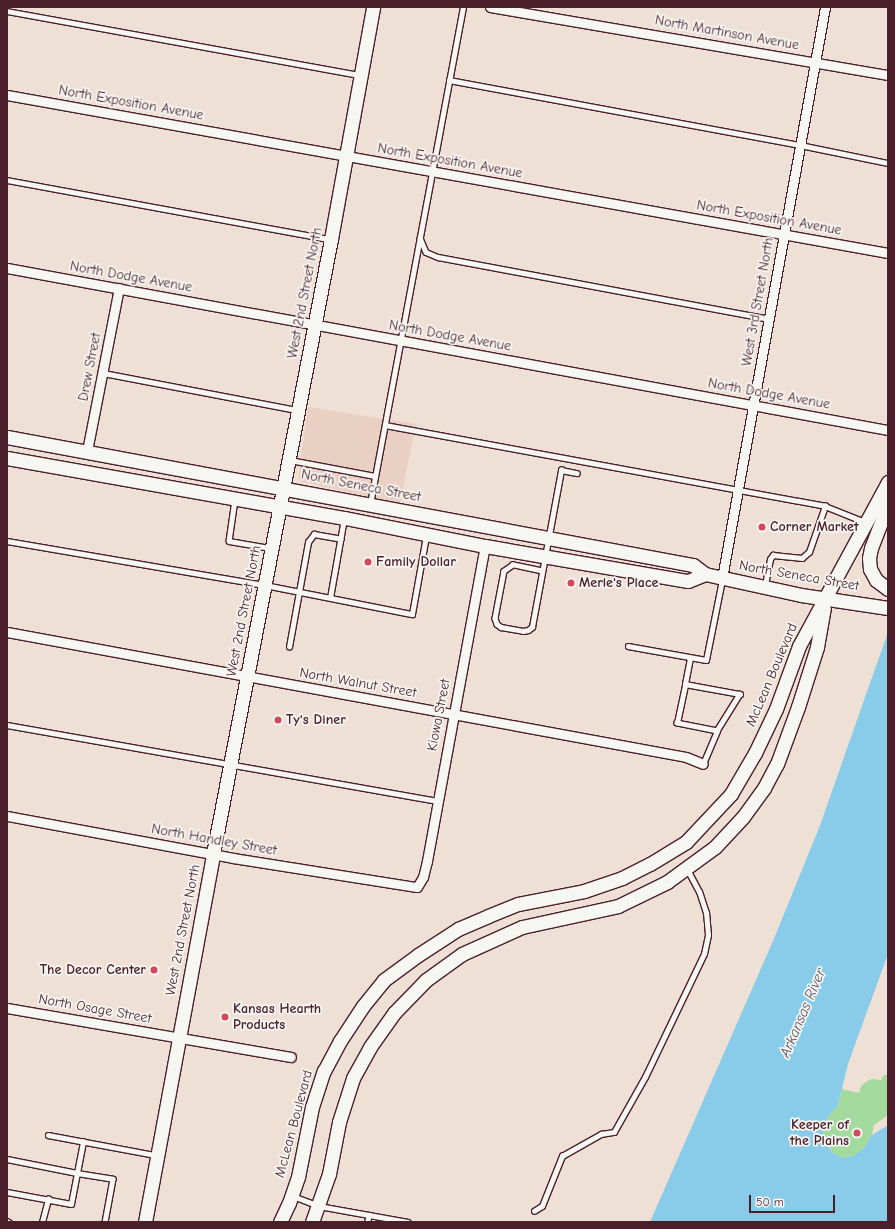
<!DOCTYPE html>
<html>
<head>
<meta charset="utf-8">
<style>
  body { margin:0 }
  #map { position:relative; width:895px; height:1229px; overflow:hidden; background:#efe0d6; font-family:"Comic Neue",sans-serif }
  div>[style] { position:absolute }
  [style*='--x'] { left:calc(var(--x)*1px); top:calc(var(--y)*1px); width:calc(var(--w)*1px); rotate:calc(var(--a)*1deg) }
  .built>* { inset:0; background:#ead0c2 }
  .green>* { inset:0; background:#a3da9d }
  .water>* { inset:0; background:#89ccea }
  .roads { filter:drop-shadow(1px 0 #4a1f2b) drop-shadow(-1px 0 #4a1f2b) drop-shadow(0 1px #4a1f2b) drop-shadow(0 -1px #4a1f2b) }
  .lane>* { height:4.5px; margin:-2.25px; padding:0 2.25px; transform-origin:2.25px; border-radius:2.25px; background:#f6f6f2 }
  .street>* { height:9px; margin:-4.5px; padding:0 4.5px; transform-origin:4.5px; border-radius:4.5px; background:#f6f6f2 }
  .secondary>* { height:13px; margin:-6.5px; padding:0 6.5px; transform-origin:6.5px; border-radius:6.5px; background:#f6f6f2 }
  .dots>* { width:11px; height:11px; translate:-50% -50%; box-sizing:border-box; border:2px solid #f6f6f2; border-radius:50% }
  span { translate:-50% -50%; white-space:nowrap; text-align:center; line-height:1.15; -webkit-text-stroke:3.5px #f6f6f2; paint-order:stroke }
  .street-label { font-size:14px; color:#4a1f2b }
  .poi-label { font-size:14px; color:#4a1f2b; font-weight:700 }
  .left { translate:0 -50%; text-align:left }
  .right { translate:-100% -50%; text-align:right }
  .water-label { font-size:15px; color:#5d5364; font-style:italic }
  .frame { position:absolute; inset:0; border:8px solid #4a1f2b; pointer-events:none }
  .scale { position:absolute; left:749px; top:1195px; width:86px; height:18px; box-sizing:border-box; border:2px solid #4a1f2b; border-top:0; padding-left:5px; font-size:12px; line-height:14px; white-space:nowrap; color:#4a1f2b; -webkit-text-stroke:3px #f6f6f2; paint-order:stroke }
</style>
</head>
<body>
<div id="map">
  <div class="built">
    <div style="clip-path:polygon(308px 407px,416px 424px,400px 503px,301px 482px,298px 478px)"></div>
  </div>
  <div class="green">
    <div style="clip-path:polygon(884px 1075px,887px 1075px,888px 1079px,888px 1115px,874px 1125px,872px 1135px,864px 1148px,853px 1156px,843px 1158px,833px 1153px,824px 1141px,823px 1129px,827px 1118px,838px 1105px,842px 1089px,859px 1093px,861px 1086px,867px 1081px,872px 1079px,881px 1080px)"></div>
  </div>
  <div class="water">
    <div style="clip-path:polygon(888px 632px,888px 954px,848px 1064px,838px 1105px,827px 1118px,823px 1129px,824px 1142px,833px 1153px,843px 1158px,853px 1156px,864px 1148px,872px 1135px,888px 1125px,888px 1222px,650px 1222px,773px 941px,819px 828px)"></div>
  </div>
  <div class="roads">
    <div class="lane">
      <div style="--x:7;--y:11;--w:358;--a:10.3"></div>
      <div style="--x:449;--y:80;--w:357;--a:10.5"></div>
      <div style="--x:800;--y:145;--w:90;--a:11.6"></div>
      <div style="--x:7;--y:180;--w:328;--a:10.4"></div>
      <div style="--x:420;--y:238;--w:15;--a:67"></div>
      <div style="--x:426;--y:252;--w:13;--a:23"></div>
      <div style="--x:438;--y:257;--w:337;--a:10.6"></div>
      <div style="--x:103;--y:373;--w:197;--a:10.8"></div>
      <div style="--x:385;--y:425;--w:447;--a:10.4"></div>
      <div style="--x:825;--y:506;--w:43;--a:21.8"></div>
      <div style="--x:290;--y:460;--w:86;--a:10.7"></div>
      <div style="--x:235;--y:500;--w:41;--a:98.3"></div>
      <div style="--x:229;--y:541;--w:42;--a:9.7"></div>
      <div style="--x:370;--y:504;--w:506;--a:-79.4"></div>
      <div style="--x:7;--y:541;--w:262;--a:9.7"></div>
      <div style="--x:265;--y:585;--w:150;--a:11.2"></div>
      <div style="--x:412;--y:614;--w:79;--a:-79.8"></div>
      <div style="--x:542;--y:571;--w:30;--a:-168"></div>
      <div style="--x:513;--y:565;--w:11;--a:146"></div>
      <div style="--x:504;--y:571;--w:48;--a:100.8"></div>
      <div style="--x:495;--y:618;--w:6;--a:72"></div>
      <div style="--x:497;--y:624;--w:5;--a:37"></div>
      <div style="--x:501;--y:627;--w:22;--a:10"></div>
      <div style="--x:523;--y:631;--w:5;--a:-11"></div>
      <div style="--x:528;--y:630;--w:5;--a:-37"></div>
      <div style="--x:532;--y:627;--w:160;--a:-79.5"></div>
      <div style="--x:561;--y:470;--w:16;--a:11"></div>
      <div style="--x:765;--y:585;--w:26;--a:-79"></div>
      <div style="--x:770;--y:559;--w:5;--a:-53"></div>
      <div style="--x:773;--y:555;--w:29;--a:6"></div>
      <div style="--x:802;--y:558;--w:9;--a:-41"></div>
      <div style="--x:809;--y:552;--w:49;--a:-70.8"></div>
      <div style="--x:330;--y:598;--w:80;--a:-80"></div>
      <div style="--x:628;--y:646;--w:79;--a:10.2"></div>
      <div style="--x:706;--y:660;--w:82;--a:-78.7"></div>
      <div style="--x:289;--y:647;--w:107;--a:-79.7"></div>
      <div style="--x:308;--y:542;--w:10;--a:-53"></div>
      <div style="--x:314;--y:534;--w:27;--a:10"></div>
      <div style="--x:685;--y:684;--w:56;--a:10.3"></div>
      <div style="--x:740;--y:694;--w:44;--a:121.9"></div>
      <div style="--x:717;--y:731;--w:41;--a:-168.7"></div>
      <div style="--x:677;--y:723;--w:40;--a:-78"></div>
      <div style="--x:685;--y:684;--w:26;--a:-79"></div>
      <div style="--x:7;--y:725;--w:437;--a:10"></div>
      <div style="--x:703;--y:764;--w:36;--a:-67"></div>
      <div style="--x:48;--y:1135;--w:109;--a:10.6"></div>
      <div style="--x:7;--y:1159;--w:71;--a:11.3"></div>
      <div style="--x:77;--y:1173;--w:32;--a:-79"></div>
      <div style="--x:7;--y:1192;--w:65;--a:10.6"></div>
      <div style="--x:71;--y:1204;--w:32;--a:-79"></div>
      <div style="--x:77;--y:1173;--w:36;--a:9"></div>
      <div style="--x:113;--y:1179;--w:44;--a:100.5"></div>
      <div style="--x:293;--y:1196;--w:28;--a:21"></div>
      <div style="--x:319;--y:1206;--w:90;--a:10.2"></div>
      <div style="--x:534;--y:1211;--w:9;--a:-32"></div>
      <div style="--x:542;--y:1206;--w:54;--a:-68.2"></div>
      <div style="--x:562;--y:1156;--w:45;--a:-29.4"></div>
      <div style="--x:601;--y:1134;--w:13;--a:-9"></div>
      <div style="--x:614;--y:1132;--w:63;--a:-60.6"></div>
      <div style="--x:645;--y:1077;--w:136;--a:-64.4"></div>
      <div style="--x:704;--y:954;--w:19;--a:-78"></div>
      <div style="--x:708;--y:935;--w:22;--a:-95"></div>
      <div style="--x:706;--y:913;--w:22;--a:-108"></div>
      <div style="--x:699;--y:892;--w:26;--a:-118"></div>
      <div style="--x:7;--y:1221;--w:2;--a:27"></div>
      <div style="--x:42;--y:1222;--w:24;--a:-75"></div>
      <div style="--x:367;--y:1222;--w:7;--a:-74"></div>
    </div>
    <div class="street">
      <div style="--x:490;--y:7;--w:404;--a:9.7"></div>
      <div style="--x:7;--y:95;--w:895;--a:10.17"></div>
      <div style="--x:7;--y:268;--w:896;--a:10.42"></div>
      <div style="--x:87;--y:451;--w:166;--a:-78.9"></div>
      <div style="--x:722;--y:578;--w:580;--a:-79.77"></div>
      <div style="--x:7;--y:632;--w:690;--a:10.43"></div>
      <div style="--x:686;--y:757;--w:18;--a:22"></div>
      <div style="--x:7;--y:816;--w:230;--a:10.5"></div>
      <div style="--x:233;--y:858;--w:186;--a:9"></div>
      <div style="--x:417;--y:887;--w:12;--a:-59"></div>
      <div style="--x:423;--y:877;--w:16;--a:-76"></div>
      <div style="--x:427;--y:861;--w:320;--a:-79.6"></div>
      <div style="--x:7;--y:1008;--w:288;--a:9.8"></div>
    </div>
    <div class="secondary">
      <div style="--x:7;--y:437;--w:698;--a:10.57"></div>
      <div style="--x:693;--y:565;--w:15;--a:37"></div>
      <div style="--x:705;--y:574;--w:98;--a:12.3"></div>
      <div style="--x:801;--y:595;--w:88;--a:8.5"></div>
      <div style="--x:7;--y:458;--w:343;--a:10.1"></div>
      <div style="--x:345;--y:518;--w:143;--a:11.3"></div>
      <div style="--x:485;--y:546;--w:206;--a:9.8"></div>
      <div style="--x:688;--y:581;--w:18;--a:-22"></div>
      <div style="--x:888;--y:504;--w:47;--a:111.1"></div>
      <div style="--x:871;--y:548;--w:10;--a:101"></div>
      <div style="--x:869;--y:558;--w:11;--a:85"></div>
      <div style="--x:870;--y:569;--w:13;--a:61"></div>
      <div style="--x:876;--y:580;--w:15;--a:37"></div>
      <div style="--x:145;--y:1222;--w:374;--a:-79.5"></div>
      <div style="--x:213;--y:854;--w:626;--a:-79.14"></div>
      <div style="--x:331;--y:239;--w:236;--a:-79.7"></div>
      <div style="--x:280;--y:1222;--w:21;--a:-65"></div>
      <div style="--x:289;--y:1203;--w:28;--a:-71"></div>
      <div style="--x:298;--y:1177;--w:71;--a:-78.7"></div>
      <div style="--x:312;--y:1107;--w:38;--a:-72"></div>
      <div style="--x:324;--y:1071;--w:34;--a:-62"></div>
      <div style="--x:340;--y:1041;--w:42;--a:-56.7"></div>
      <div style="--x:363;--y:1006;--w:33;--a:-51"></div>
      <div style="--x:384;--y:980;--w:42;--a:-36.3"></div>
      <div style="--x:418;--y:955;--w:48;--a:-33"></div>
      <div style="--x:458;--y:929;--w:33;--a:-23"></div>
      <div style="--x:488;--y:916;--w:32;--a:-22"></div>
      <div style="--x:518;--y:904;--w:67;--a:-11.1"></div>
      <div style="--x:584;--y:891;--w:40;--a:-18.9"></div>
      <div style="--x:622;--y:878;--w:31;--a:-27"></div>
      <div style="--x:650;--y:864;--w:42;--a:-31.4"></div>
      <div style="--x:686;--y:842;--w:66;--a:-46.8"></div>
      <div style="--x:731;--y:794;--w:48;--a:-59.7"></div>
      <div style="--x:755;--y:753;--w:49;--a:-64.5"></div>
      <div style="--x:776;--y:709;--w:67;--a:-69.9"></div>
      <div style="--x:799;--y:646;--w:187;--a:-61.5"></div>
      <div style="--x:312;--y:1222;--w:51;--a:-70.5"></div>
      <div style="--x:329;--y:1174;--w:53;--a:-79.1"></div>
      <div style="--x:339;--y:1122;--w:46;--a:-72.3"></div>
      <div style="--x:353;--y:1078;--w:35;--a:-61"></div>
      <div style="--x:370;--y:1047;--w:42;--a:-54.8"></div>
      <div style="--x:394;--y:1013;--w:46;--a:-45.9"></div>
      <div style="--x:426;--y:980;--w:44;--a:-35.8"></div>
      <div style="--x:462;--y:954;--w:66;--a:-24.2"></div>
      <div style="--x:522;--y:927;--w:98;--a:-12.3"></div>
      <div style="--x:618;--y:906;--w:55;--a:-26.1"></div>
      <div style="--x:667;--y:882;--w:59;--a:-36.1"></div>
      <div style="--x:715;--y:847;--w:41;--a:-47"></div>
      <div style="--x:743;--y:817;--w:36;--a:-54"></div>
      <div style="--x:764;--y:788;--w:27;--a:-62"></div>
      <div style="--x:777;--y:764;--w:61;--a:-69.8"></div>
      <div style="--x:798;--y:707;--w:63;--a:-72.4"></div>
      <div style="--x:817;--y:647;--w:39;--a:-80"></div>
    </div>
  </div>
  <div class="dots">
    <div style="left:762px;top:527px;background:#d1495b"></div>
    <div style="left:368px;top:562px;background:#d1495b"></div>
    <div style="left:571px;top:583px;background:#d1495b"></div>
    <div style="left:278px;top:720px;background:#d1495b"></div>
    <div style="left:154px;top:970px;background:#d1495b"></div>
    <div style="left:225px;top:1017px;background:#d1495b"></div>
    <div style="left:857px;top:1133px;background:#d1495b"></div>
  </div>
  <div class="street-label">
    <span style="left:727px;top:33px;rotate:10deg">North Martinson Avenue</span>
    <span style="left:131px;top:103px;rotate:10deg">North Exposition Avenue</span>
    <span style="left:450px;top:161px;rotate:10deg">North Exposition Avenue</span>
    <span style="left:769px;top:218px;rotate:10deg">North Exposition Avenue</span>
    <span style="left:131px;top:277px;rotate:10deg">North Dodge Avenue</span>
    <span style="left:305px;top:293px;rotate:-79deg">West 2nd Street North</span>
    <span style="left:758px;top:302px;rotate:-80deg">West 3rd Street North</span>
    <span style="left:450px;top:336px;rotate:10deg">North Dodge Avenue</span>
    <span style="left:90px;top:367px;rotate:-79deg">Drew Street</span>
    <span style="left:769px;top:394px;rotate:10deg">North Dodge Avenue</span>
    <span style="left:361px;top:486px;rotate:11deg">North Seneca Street</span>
    <span style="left:799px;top:576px;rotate:10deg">North Seneca Street</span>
    <span style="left:244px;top:611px;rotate:-79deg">West 2nd Street North</span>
    <span style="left:772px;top:675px;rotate:-67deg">McLean Boulevard</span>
    <span style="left:358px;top:683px;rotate:10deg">North Walnut Street</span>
    <span style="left:439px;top:715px;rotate:-79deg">Kiowa Street</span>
    <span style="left:214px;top:840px;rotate:10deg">North Handley Street</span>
    <span style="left:183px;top:930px;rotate:-79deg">West 2nd Street North</span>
    <span style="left:95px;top:1009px;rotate:10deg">North Osage Street</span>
    <span style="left:294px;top:1124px;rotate:-75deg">McLean Boulevard</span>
  </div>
  <div class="poi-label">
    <span class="left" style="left:770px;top:527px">Corner Market</span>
    <span class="left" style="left:376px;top:562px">Family Dollar</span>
    <span class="left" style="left:579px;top:583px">Merle's Place</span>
    <span class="left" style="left:286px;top:720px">Ty's Diner</span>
    <span class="right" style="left:146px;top:970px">The Decor Center</span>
    <span class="left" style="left:233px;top:1017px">Kansas Hearth<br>Products</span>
    <span class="right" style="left:849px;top:1133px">Keeper of<br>the Plains</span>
  </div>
  <div class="water-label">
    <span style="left:803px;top:1013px;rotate:-67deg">Arkansas River</span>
  </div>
  <div class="frame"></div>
  <div class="scale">50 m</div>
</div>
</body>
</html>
